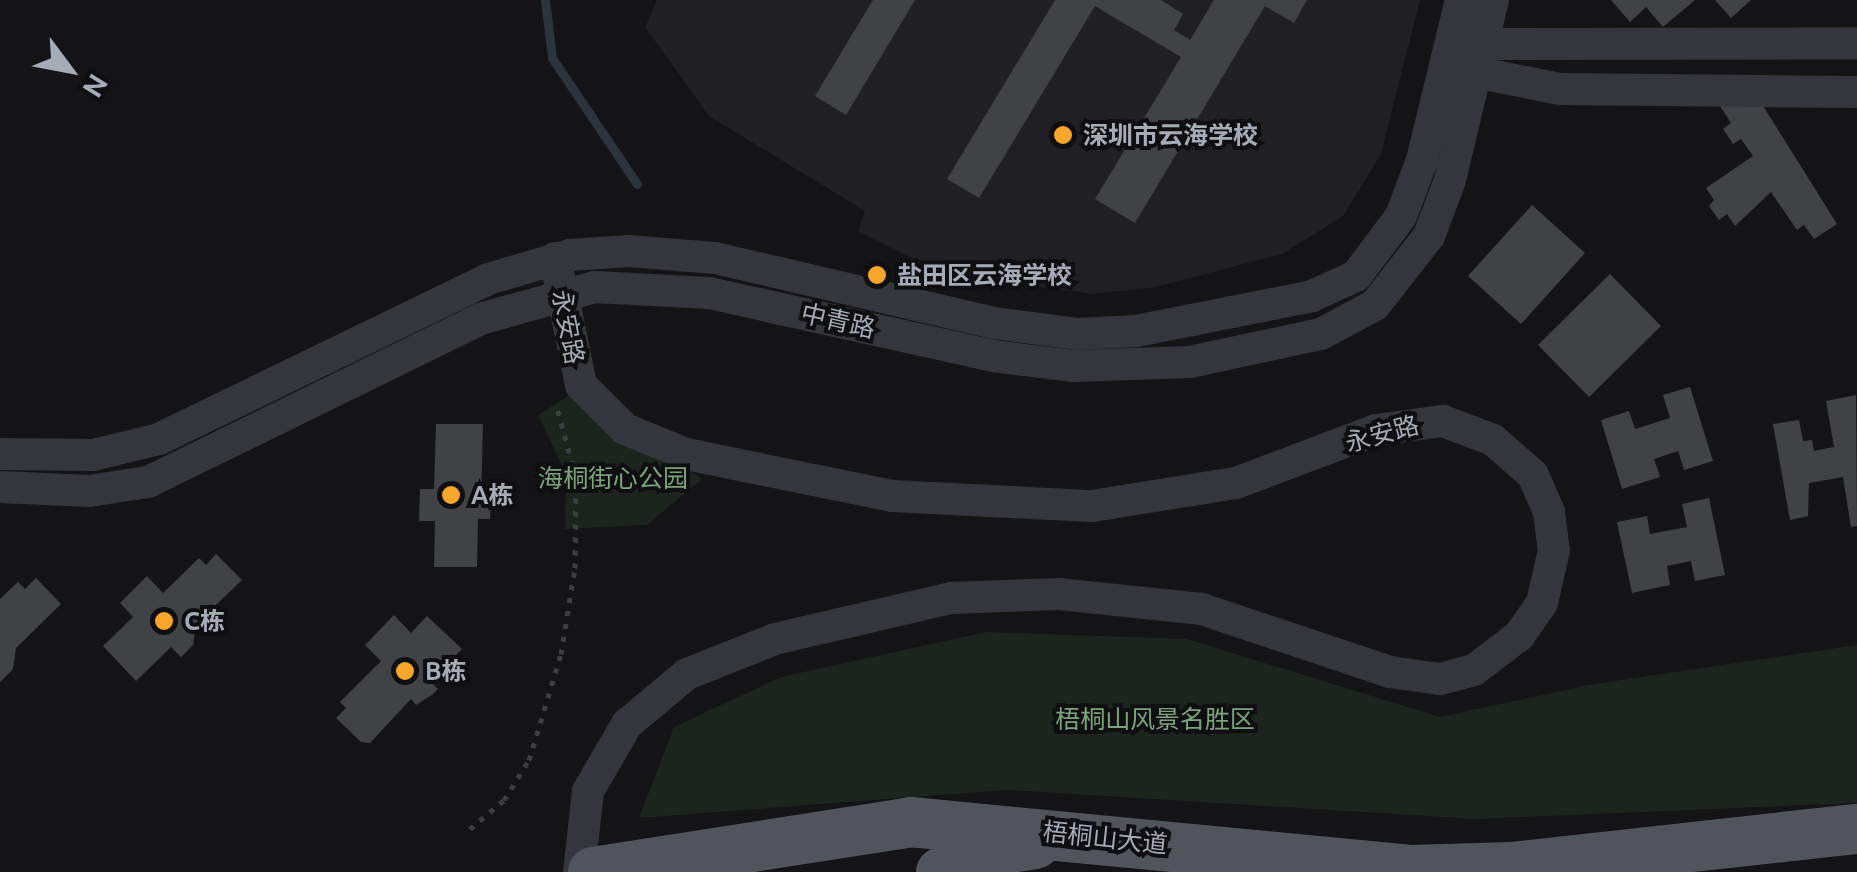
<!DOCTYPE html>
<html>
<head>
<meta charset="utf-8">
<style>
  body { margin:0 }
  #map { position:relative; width:1857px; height:872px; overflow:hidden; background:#141416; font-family:Ubuntu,"Noto Sans SC",sans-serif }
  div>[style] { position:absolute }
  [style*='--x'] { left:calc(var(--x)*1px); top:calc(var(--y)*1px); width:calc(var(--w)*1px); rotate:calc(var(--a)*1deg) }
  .built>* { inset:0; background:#202023 }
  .green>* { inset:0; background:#1c241d }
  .stream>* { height:9px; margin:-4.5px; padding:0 4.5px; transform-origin:4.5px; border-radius:4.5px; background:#2a343a }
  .building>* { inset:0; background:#404246 }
  .path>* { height:5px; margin-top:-2.5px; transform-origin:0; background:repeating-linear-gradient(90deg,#3b3e42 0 5px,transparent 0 13px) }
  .minor>* { height:32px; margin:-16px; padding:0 16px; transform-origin:16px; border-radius:16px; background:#35363b }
  .primary>* { height:50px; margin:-25px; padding:0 25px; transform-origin:25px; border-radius:25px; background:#51545a }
  .dots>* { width:28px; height:28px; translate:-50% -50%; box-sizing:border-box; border:5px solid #0f0f11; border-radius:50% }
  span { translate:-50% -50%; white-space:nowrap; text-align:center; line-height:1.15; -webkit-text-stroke:8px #0f0f11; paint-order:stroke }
  .poi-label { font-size:25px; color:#a5acb7; font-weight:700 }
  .left { translate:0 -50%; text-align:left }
  .street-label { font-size:25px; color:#a5acb7 }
  .park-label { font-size:25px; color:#7ca37c }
  .north { position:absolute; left:20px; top:20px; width:100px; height:100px; -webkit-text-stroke:8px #0f0f11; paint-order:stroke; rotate:122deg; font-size:28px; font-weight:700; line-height:40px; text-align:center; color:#a5acb7 }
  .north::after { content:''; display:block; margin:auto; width:35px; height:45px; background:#a5acb7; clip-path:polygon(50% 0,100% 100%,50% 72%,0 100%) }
</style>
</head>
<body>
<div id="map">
  <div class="built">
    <div style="clip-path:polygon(657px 0,1420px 0,1381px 154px,1343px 216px,1282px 254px,1156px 287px,1093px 294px,940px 272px,858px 231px,865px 211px,709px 116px,645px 27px)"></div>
  </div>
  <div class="green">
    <div style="clip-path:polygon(579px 389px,677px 462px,702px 479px,647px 525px,565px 529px,566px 474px,538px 415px)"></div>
    <div style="clip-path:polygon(986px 632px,1187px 639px,1440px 717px,1594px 684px,1857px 645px,1857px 803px,1474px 819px,1006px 790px,639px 818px,674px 727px,781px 677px)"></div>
  </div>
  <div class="stream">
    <div style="--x:545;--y:0;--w:58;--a:83.1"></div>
    <div style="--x:552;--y:58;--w:152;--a:56"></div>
  </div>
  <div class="building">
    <div style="clip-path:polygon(873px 0,915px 0,846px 115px,815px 96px)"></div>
    <div style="clip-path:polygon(1055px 0,1161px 0,1183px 14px,1174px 30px,1190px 40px,1214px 0,1307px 0,1294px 23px,1265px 6px,1135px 223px,1095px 199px,1181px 57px,1095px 6px,979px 198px,947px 179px)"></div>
    <div style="clip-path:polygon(1611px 0,1695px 0,1663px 27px,1646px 7px,1630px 22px)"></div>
    <div style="clip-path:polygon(1715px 0,1751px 0,1731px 18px)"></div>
    <div style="clip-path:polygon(1760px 101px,1837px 224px,1814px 239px,1804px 225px,1797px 230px,1771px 192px,1735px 226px,1727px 214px,1719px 220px,1709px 206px,1714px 200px,1706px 188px,1753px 156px,1741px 139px,1733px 144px,1723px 129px,1731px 123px,1720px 106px)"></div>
    <div style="clip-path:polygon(1532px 205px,1585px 253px,1521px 324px,1468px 276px)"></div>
    <div style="clip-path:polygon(1610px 274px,1661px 326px,1589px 397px,1538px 345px)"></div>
    <div style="clip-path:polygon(1690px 387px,1713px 461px,1684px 470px,1678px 451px,1654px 459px,1660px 477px,1622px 489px,1601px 420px,1629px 411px,1635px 429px,1670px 418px,1663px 395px)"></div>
    <div style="clip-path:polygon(1856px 395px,1857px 526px,1851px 527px,1843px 477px,1809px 483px,1808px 516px,1790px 520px,1773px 424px,1799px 420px,1803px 441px,1812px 440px,1814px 451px,1834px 447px,1826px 401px)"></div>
    <div style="clip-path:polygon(436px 424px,483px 424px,481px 502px,491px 502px,490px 519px,478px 519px,477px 567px,434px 567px,435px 521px,419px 521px,420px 489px,434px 489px)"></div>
    <div style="clip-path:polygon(1709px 498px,1725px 575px,1695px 581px,1691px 561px,1667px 566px,1670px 585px,1632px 593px,1617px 522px,1647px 516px,1650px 534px,1687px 527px,1682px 504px)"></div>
    <div style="clip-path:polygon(216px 554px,242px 580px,196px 624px,193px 645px,181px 657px,171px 647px,136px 681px,103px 646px,133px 617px,120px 603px,147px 576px,163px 593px,199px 558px,206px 565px)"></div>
    <div style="clip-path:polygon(36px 578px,61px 604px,16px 648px,13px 669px,0 682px,0 599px,18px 582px,25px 589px)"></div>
    <div style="clip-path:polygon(394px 615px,411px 633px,427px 616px,462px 649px,430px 681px,438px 689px,432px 695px,416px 705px,411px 699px,370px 743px,361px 742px,336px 718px,346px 708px,340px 702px,381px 661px,365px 645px)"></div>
  </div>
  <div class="path">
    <div style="--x:470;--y:829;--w:45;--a:-40.5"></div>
    <div style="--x:504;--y:800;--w:47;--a:-58"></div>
    <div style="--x:529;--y:760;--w:111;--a:-73.2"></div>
    <div style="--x:561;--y:654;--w:87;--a:-80.8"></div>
    <div style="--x:575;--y:568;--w:90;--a:-89.4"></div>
    <div style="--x:576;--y:478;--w:77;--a:-105.1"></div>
  </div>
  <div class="minor">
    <div style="--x:1465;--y:44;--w:392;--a:-0.1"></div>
    <div style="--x:1454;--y:68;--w:108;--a:11.2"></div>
    <div style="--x:1560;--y:89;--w:297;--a:0.6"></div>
    <div style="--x:555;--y:258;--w:130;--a:78.4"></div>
    <div style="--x:581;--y:385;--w:62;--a:45"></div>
    <div style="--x:625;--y:429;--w:66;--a:22.3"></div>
    <div style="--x:686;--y:454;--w:210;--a:11.5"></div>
    <div style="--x:892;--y:496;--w:200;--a:2.9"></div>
    <div style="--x:1092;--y:506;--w:146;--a:-9.1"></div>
    <div style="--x:1236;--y:483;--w:150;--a:-20.7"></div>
    <div style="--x:1376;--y:430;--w:68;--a:-7.7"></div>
    <div style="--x:1443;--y:421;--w:53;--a:20.8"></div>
    <div style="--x:1493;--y:440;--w:53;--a:41.2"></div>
    <div style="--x:1533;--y:475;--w:40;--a:66.6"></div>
    <div style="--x:1549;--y:512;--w:38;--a:83"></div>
    <div style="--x:1554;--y:550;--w:54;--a:102.8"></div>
    <div style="--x:1542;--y:603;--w:39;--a:125"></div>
    <div style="--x:1520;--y:635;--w:58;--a:142.7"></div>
    <div style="--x:1474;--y:670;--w:35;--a:165"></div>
    <div style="--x:1440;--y:679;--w:50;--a:-172"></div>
    <div style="--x:1390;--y:672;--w:198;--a:-161.5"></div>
    <div style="--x:1202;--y:609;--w:143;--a:-174"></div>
    <div style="--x:1060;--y:594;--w:109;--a:177.9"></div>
    <div style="--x:951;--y:598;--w:181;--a:166.9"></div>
    <div style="--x:775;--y:639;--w:95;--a:158.3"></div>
    <div style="--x:687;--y:674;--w:78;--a:140.2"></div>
    <div style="--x:627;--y:724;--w:78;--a:120.2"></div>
    <div style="--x:588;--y:791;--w:81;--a:96.3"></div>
    <div style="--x:0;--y:454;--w:93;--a:0.6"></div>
    <div style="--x:93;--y:455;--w:68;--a:-13.6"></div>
    <div style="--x:159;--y:439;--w:366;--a:-25.9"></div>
    <div style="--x:488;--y:279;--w:85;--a:-16.3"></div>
    <div style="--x:570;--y:255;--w:59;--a:-3.9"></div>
    <div style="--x:629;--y:251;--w:86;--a:4.7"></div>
    <div style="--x:715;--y:258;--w:286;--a:13.1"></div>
    <div style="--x:994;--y:323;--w:85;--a:7.5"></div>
    <div style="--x:1078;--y:334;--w:58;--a:-3"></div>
    <div style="--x:1136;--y:331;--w:179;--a:-11.2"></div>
    <div style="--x:1312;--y:296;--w:48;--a:-24.4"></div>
    <div style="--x:1356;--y:276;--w:75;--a:-53.1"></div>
    <div style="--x:1401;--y:216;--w:60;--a:-69.4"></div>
    <div style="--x:1422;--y:160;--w:165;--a:-76.3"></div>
    <div style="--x:0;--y:487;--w:89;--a:2.6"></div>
    <div style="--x:89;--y:491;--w:60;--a:-8.7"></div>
    <div style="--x:148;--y:482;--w:370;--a:-26.1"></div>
    <div style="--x:480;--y:319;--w:119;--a:-15.5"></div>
    <div style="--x:595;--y:287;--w:114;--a:3"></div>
    <div style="--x:709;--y:293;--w:291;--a:12.5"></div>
    <div style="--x:993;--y:356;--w:81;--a:7.1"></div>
    <div style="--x:1073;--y:366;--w:117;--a:-2"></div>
    <div style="--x:1190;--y:362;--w:134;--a:-12.1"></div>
    <div style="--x:1321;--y:334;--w:61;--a:-28.2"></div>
    <div style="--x:1375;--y:305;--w:88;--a:-52"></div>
    <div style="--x:1429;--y:236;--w:60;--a:-69.4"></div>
    <div style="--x:1450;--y:180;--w:185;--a:-76.6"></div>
  </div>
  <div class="primary">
    <div style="--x:593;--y:872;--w:322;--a:-8.9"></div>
    <div style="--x:911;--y:822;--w:502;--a:5.48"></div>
    <div style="--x:1411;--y:870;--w:100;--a:-1.7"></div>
    <div style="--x:1511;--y:867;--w:348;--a:-6.3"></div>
    <div style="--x:941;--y:872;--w:54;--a:-22.8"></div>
    <div style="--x:991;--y:851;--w:45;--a:-9"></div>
  </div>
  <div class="dots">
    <div style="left:1063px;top:135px;background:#f8a52b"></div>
    <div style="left:877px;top:275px;background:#f8a52b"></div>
    <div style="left:451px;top:495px;background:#f8a52b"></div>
    <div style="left:164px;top:621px;background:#f8a52b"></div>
    <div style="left:405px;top:671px;background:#f8a52b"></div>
  </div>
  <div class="poi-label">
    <span class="left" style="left:1083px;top:135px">深圳市云海学校</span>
    <span class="left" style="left:897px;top:275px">盐田区云海学校</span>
    <span class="left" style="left:471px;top:495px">A栋</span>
    <span class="left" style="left:184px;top:621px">C栋</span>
    <span class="left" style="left:425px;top:671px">B栋</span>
  </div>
  <div class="street-label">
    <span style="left:838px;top:321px;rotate:13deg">中青路</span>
    <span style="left:568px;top:327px;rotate:79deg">永安路</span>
    <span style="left:1382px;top:434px;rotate:-15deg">永安路</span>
    <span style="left:1105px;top:838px;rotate:6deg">梧桐山大道</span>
  </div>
  <div class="park-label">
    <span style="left:613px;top:478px">海桐街心公园</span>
    <span style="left:1155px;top:719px">梧桐山风景名胜区</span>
  </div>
  <div class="north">N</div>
</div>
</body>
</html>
